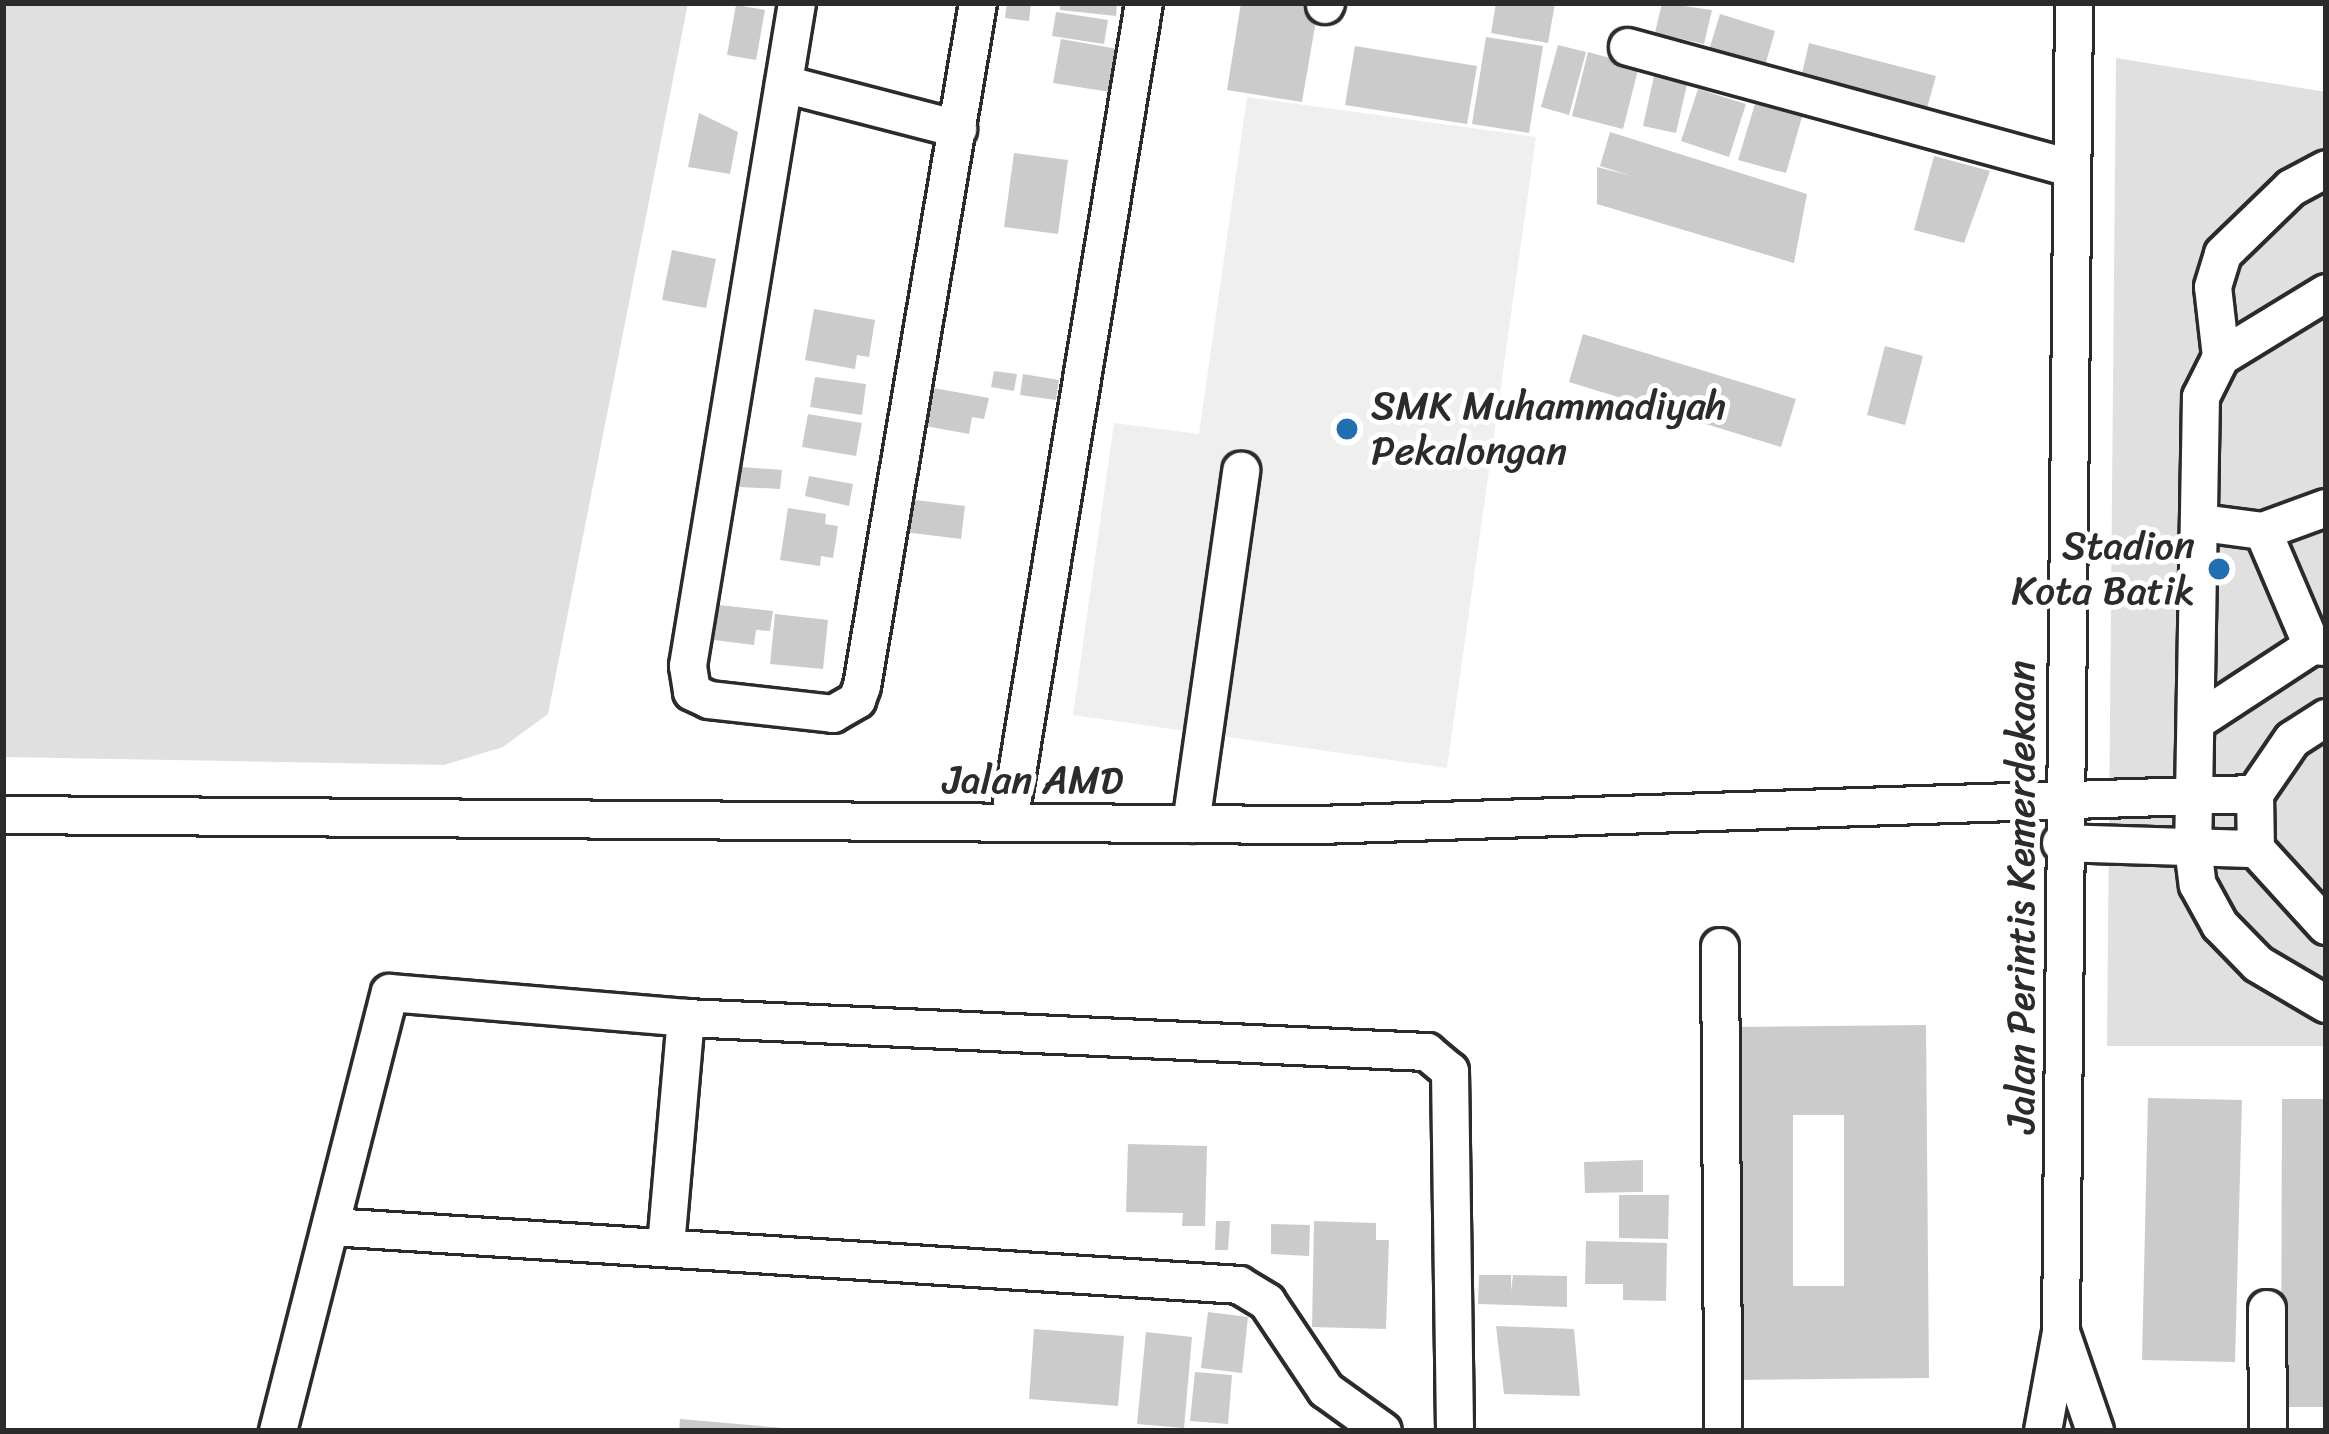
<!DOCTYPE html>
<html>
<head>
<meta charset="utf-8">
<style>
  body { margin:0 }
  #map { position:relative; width:2329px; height:1434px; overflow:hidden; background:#fff; font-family:Sriracha,sans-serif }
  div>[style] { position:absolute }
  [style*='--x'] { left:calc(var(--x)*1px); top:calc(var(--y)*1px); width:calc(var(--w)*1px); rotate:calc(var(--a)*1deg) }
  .built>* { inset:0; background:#efefef }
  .green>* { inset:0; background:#e0e0e0 }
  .building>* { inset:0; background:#cbcbcb }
  .roads { filter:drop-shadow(3px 0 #2b2b2b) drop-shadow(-3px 0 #2b2b2b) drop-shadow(0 3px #2b2b2b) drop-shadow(0 -3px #2b2b2b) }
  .minor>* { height:36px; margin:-18px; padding:0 18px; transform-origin:18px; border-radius:18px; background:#fff }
  .dots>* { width:33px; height:33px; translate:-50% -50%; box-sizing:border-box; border:6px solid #fff; border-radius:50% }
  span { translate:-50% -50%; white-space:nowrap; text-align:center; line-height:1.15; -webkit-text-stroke:10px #fff; paint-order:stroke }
  .poi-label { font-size:39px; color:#2b2b2b }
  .left { translate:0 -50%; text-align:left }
  .right { translate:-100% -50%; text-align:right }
  .street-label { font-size:39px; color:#2b2b2b }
  .frame { position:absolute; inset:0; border:6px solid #2b2b2b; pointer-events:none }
</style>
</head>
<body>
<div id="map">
  <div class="built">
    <div style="clip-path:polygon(1247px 97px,1536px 137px,1447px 768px,1073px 715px,1114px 423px,1199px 434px)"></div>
  </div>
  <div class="green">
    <div style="clip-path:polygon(3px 3px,688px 3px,548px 714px,503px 747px,444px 765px,3px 757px)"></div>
    <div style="clip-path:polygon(2116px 58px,2326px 92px,2326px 1046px,2107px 1046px)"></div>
  </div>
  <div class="building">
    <div style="clip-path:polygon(1007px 3px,1031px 3px,1029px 21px,1005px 18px)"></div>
    <div style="clip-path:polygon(1060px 3px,1117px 3px,1116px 16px,1060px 10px)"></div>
    <div style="clip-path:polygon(1241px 3px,1319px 3px,1302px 102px,1227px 90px)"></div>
    <div style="clip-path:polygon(1496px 3px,1555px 3px,1548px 43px,1491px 33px)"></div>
    <div style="clip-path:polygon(1662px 3px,1712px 10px,1704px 44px,1655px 33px)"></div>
    <div style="clip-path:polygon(736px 5px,765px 10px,756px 60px,727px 55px)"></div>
    <div style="clip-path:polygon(1056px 12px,1108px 20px,1104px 44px,1052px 36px)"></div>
    <div style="clip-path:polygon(1720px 14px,1775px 31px,1765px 66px,1709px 50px)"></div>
    <div style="clip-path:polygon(1486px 37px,1543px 46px,1529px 133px,1472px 124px)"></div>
    <div style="clip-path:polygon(1061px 39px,1118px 49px,1110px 92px,1053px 83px)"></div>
    <div style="clip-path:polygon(1809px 43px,1936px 76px,1925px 115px,1800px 82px)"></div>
    <div style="clip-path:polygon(1558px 45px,1586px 52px,1569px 115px,1541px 107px)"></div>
    <div style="clip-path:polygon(1355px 46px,1477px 66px,1467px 124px,1345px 105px)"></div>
    <div style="clip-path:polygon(1588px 52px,1639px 66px,1623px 129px,1572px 116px)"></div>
    <div style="clip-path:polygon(1654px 76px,1687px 84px,1676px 133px,1643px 126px)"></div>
    <div style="clip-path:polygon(1698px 89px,1746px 104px,1729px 157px,1681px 141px)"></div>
    <div style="clip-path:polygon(1755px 104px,1802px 117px,1786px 173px,1738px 160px)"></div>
    <div style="clip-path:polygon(699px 113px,738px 132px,730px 174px,688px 167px)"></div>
    <div style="clip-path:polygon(1610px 132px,1807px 194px,1794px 263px,1597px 204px,1597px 167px,1632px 176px,1600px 166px)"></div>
    <div style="clip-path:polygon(1014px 153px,1068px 160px,1058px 234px,1004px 227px)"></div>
    <div style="clip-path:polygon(1934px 156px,1990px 171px,1964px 243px,1914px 230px)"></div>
    <div style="clip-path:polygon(672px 250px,716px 259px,706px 308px,662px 300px)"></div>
    <div style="clip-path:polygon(814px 309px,875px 320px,869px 357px,857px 355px,855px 369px,805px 360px)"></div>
    <div style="clip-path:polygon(1583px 334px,1796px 399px,1781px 447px,1569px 382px)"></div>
    <div style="clip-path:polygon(1885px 346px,1923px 356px,1905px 425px,1867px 415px)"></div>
    <div style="clip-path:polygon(994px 371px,1017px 374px,1014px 391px,991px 387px)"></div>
    <div style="clip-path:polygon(1023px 374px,1059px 380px,1056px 400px,1020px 395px)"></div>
    <div style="clip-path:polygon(815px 377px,866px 384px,862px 415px,810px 407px)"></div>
    <div style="clip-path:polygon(928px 387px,989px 398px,984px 419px,972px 417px,969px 434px,920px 425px)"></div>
    <div style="clip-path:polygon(808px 414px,862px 423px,856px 456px,802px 447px)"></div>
    <div style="clip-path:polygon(741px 467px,782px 470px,780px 489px,739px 487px)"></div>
    <div style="clip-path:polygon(809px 476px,853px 484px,849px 506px,805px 496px)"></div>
    <div style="clip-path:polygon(907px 499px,965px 506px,961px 539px,904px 532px)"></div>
    <div style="clip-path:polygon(788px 508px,826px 514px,825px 524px,838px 526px,833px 558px,821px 556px,820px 566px,780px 560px)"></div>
    <div style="clip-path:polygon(719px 605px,773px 611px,770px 631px,756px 630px,754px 645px,714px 640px)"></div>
    <div style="clip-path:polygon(775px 614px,828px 620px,823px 669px,770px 664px)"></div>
    <div style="clip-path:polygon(evenodd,1926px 1025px,1929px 1378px,1736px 1380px,1732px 1027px,1926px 1025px,1793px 1115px,1844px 1115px,1844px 1286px,1793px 1286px,1793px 1115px)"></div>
    <div style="clip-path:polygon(2148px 1098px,2242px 1100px,2235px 1362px,2142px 1360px)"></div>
    <div style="clip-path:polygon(2282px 1099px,2326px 1099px,2326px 1407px,2281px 1407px)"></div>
    <div style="clip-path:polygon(1128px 1144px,1207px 1146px,1205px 1226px,1182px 1226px,1183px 1213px,1126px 1212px)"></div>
    <div style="clip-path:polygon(1643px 1160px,1643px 1192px,1585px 1193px,1584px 1162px)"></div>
    <div style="clip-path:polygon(1619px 1195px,1669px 1195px,1668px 1239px,1619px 1238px)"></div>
    <div style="clip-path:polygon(1216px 1221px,1230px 1221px,1228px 1250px,1215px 1250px)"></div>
    <div style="clip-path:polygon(1314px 1221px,1376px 1223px,1376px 1240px,1389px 1240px,1386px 1329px,1312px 1327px)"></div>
    <div style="clip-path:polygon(1271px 1224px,1310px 1225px,1309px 1256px,1271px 1254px)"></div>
    <div style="clip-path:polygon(1586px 1241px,1667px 1243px,1666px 1301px,1623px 1300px,1623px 1284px,1585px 1284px)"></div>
    <div style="clip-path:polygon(1479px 1275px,1511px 1275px,1511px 1291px,1513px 1275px,1567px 1276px,1567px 1307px,1478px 1304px)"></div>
    <div style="clip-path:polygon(1208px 1312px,1248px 1317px,1242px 1373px,1201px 1368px)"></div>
    <div style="clip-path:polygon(1496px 1326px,1574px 1329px,1580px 1396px,1504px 1394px)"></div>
    <div style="clip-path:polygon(1034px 1329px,1124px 1336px,1118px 1406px,1029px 1399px)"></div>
    <div style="clip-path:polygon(1146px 1332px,1192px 1337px,1184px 1428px,1137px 1424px)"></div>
    <div style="clip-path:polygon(1195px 1372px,1232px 1375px,1228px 1424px,1190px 1421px)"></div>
    <div style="clip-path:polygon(680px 1419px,783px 1428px,782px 1431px,679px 1431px)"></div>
  </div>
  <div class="roads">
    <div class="minor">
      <div style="--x:797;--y:3;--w:672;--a:99.34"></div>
      <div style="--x:688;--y:666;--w:26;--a:81"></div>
      <div style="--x:692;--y:692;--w:19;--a:25"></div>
      <div style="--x:709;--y:700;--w:125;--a:6.4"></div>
      <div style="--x:833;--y:714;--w:28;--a:-30"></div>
      <div style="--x:857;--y:700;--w:15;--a:-70"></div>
      <div style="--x:862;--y:686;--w:693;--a:-80.36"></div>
      <div style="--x:1325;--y:5;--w:2;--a:-63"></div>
      <div style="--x:1628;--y:47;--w:459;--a:15.3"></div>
      <div style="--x:784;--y:84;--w:180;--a:14.5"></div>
      <div style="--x:2326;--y:293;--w:123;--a:148.6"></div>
      <div style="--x:2221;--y:357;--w:45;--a:116.6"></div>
      <div style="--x:2201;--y:397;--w:450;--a:91"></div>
      <div style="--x:2193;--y:847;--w:38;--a:83"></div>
      <div style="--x:2198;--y:885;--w:46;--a:61.2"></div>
      <div style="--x:2220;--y:925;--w:54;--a:45.7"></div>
      <div style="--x:2258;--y:964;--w:79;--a:30.5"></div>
      <div style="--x:2221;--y:357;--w:70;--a:-96.5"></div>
      <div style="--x:2213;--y:287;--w:34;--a:-73"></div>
      <div style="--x:2223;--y:254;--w:95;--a:-44.1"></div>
      <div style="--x:2291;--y:188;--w:40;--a:-28"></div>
      <div style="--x:2202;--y:523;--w:62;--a:7.5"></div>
      <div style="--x:2263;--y:531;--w:67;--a:-20.1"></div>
      <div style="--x:2263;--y:531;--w:125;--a:66.9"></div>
      <div style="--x:2312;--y:646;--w:14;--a:4"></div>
      <div style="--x:2202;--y:718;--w:131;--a:-33.2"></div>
      <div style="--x:2326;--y:718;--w:40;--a:147.1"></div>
      <div style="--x:2292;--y:740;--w:65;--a:124.4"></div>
      <div style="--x:2255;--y:794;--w:55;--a:89"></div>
      <div style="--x:2256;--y:849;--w:104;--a:47.7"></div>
      <div style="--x:3;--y:815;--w:1316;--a:0.44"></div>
      <div style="--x:1319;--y:825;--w:937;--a:-1.9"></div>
      <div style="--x:1009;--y:822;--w:830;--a:-80.64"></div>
      <div style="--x:1191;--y:824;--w:357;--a:-81.9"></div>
      <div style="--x:2061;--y:843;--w:195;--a:1.8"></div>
      <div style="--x:1720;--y:947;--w:484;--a:89.6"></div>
      <div style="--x:331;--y:1227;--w:910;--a:3.65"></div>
      <div style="--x:1239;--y:1285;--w:33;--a:31"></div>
      <div style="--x:1267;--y:1302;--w:106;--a:56.2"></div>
      <div style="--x:1326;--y:1390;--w:70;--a:35.7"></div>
      <div style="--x:666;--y:1246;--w:229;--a:-85"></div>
      <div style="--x:2267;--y:1309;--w:122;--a:89.5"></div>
      <div style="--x:2061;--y:1332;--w:105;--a:71"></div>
      <div style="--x:278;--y:1431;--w:452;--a:-75.7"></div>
      <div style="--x:390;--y:993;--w:297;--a:4.8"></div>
      <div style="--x:686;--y:1018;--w:742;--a:2.63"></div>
      <div style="--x:1427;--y:1052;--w:30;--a:40"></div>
      <div style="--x:1450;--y:1071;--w:360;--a:89.2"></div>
      <div style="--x:2043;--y:1431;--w:101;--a:-79.7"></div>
      <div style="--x:2061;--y:1332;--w:1329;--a:-89.44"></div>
    </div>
  </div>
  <div class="dots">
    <div style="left:1347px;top:429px;background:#1f6fb2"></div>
    <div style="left:2219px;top:569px;background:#1f6fb2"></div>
  </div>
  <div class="poi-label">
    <span class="left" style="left:1371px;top:429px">SMK Muhammadiyah<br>Pekalongan</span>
    <span class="right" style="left:2195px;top:569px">Stadion<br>Kota Batik</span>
  </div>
  <div class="street-label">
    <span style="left:1033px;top:780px">Jalan AMD</span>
    <span style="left:2021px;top:897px;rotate:-90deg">Jalan Perintis Kemerdekaan</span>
  </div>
  <div class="frame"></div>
</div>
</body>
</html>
